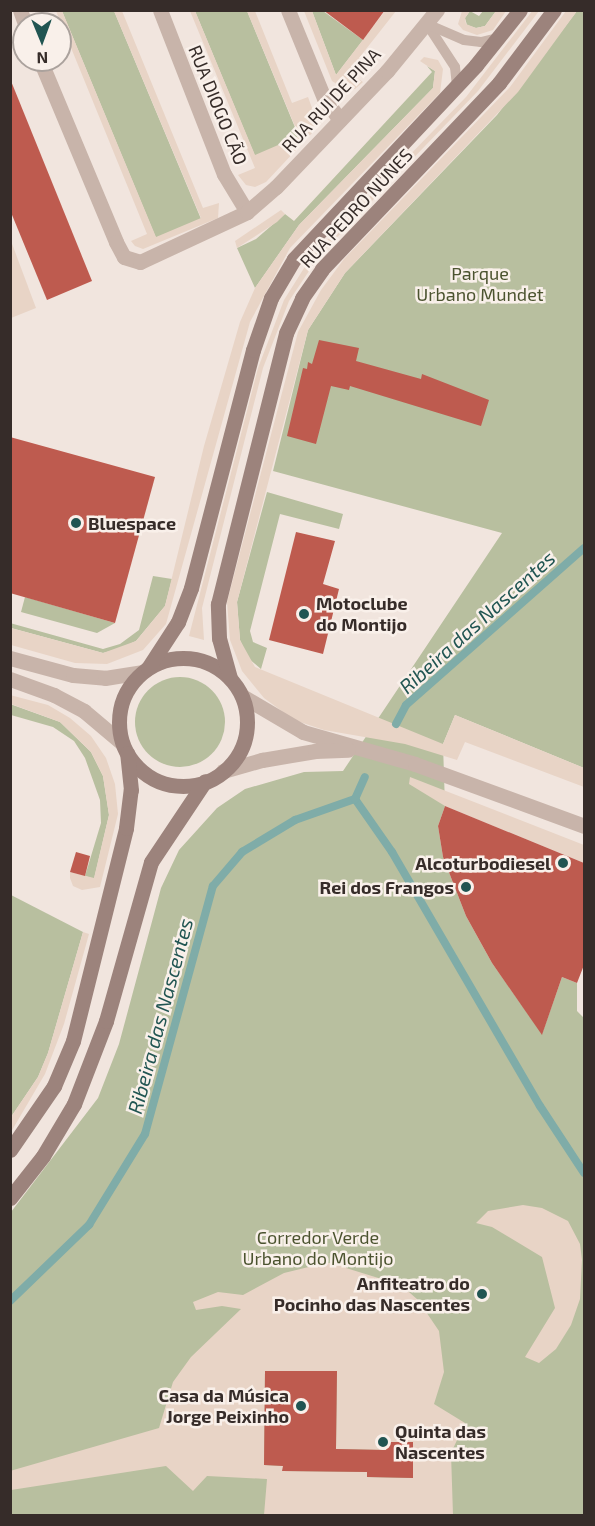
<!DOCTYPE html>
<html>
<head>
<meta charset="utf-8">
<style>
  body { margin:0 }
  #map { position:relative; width:595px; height:1526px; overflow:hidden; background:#f1e5de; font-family:"Exo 2",sans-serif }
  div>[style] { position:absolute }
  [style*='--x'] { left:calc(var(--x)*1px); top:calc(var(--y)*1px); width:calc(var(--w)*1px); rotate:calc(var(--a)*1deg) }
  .green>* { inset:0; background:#b8bf9f }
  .round { border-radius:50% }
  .plaza>* { inset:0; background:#e8d4c6 }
  .stream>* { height:8px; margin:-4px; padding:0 4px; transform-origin:4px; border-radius:4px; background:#7faca8 }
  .building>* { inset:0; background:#be5b4f }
  .service>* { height:10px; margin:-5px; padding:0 5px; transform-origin:5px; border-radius:5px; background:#c8b4aa }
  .minor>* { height:15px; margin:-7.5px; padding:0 7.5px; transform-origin:7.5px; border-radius:7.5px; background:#c8b4aa }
  .tertiary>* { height:15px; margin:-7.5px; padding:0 7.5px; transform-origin:7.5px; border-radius:7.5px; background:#c8b4aa }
  .secondary>* { height:15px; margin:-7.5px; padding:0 7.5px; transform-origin:7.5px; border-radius:7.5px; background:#9c837c }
  .secondary>.ring { margin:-7.5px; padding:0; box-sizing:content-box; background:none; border:15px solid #9c837c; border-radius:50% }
  .dots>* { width:16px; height:16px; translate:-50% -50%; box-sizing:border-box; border:3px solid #f9f0ea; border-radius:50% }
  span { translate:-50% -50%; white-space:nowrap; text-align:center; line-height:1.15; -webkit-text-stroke:5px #f9f0ea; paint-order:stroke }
  .street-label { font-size:18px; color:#362c29 }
  .park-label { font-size:18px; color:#4b532f }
  .poi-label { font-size:18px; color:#362c29; font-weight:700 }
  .left { translate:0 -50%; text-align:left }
  .right { translate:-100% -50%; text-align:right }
  .water-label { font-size:20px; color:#215552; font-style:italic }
  .frame { position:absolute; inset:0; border:12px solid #362c29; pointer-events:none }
  .north { position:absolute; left:12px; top:12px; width:60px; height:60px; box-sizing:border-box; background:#f9f0ea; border:2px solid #aba29d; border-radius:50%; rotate:179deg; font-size:16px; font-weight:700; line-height:24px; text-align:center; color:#362c29 }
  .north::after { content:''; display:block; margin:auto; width:21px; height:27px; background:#215552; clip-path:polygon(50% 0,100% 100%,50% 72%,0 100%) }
</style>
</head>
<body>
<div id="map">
  <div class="green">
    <div style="clip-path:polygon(62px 11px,114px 11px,201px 219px,156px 238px)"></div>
    <div style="clip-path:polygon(195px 11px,247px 11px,299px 137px,255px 156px)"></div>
    <div style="clip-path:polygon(312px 11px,323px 11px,363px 40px,336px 75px)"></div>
    <div style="clip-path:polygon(470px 11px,479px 16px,483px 11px,496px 11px,485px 26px,476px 28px,467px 25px,465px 18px)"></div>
    <div style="clip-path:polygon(577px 11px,584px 11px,584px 768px,455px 715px,443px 744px,445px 806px,438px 826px,443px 857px,466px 916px,492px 963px,542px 1034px,562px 977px,577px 983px,577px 1011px,584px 1018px,584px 1515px,11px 1516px,11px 1212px,98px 1098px,119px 1044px,161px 888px,179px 850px,217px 808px,245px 789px,304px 772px,343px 771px,502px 533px,273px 471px,308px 330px,345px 273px,497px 115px)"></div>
    <div style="clip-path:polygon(427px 66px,435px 71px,433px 88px,299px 225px,255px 288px,237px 248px,256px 239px,285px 214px,294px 221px,432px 72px)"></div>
    <div style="clip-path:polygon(267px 492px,343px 514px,339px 529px,280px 514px,250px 631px,253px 642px,267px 648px,261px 669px,248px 658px,240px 640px,237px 602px)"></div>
    <div style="clip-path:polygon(153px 576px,172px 579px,165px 606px,136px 641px,121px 648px,103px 653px,11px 628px,10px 623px,103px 649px,120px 644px,139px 630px)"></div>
    <div style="clip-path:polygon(25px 597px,115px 623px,97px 633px,21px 612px)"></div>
    <div class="round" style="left:135px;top:677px;width:90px;height:90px"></div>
    <div style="clip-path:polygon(10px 704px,60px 722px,91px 752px,103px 776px,109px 815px,94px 879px,85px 876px,101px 823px,100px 800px,85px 758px,74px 741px,53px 727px,11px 715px)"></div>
    <div style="clip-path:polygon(11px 895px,83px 932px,48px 1053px,38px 1077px,11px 1117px)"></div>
  </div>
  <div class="plaza">
    <div style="clip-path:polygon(533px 10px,539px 11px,478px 91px,319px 256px,289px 301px,263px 368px,202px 608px,204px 640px,189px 636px,258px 368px,284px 300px,311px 257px,466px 97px)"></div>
    <div style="clip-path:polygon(56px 11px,62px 11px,156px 237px,201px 218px,114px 11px,122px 11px,203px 208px,219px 203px,218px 218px,143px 249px,135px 246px,131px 241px,147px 234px)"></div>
    <div style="clip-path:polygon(190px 11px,195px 11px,255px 155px,299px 136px,247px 11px,255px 11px,292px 103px,308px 97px,315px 116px,313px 132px,266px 182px,255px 187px,246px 185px,238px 175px,255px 168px)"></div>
    <div style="clip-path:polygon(304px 11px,312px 11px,336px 75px,385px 11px,396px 11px,348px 72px,363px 82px,355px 89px,346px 90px,332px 81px)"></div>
    <div style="clip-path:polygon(462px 11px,470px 11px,465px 18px,466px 24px,476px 28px,485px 26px,496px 11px,506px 11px,493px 30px,477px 35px,463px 30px,458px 24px)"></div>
    <div style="clip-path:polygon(566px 11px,577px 11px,518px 92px,345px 273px,308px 330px,237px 602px,240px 640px,255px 667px,443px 744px,455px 715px,584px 768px,584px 787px,465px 742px,457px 760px,405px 744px,324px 730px,294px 720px,264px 698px,242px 671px,230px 640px,227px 602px,298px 332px,321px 290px,344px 259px,510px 87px)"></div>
    <div style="clip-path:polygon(424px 57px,438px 60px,443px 69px,440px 93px,290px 248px,250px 322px,166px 624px,143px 650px,107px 664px,75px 663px,11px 645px,11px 628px,103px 653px,136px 641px,165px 606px,204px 446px,240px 322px,255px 288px,299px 225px,433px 88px,435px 71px,420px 61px)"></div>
    <div style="clip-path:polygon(281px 210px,285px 214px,277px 222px,237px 248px,235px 241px)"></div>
    <div style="clip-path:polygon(11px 241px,36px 308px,11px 318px,10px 318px)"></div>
    <div style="clip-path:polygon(10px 695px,48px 705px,70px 718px,91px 736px,106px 758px,115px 784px,118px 814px,100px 887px,82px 890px,73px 886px,70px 878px,70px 872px,94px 878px,109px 815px,103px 776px,91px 752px,60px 722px,11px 704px)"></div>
    <div style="clip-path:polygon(410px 777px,584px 845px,584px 863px,445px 806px,409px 784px)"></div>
    <div style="clip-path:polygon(83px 932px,89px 934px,64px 1024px,45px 1074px,11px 1132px,11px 1117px,38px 1077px,48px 1053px)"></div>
    <div style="clip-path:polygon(523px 1205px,542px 1208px,568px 1221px,580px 1244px,582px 1260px,580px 1299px,571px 1325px,556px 1349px,539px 1363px,525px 1357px,555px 1308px,542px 1257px,492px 1227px,476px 1223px,488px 1211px)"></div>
    <div style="clip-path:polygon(evenodd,325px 1263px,346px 1263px,346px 1268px,401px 1285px,418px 1300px,439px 1331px,444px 1372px,434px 1404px,465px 1423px,451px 1453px,453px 1515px,264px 1515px,267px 1479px,207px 1476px,193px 1491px,166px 1466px,11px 1490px,10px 1471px,159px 1428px,173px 1382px,191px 1357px,241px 1309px,222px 1306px,196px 1310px,193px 1302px,218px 1292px,243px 1295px,284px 1273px,325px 1263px,265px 1371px,337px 1371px,336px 1449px,386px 1450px,386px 1442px,413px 1442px,412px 1478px,367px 1477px,367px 1472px,283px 1471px,283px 1466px,264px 1465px,265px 1371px)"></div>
  </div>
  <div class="stream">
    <div style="--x:396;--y:724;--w:21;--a:-62"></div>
    <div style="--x:406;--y:705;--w:237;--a:-41.4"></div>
    <div style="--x:355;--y:799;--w:65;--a:55.1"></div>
    <div style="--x:392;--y:852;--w:294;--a:59.8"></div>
    <div style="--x:540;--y:1106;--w:80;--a:56.7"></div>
    <div style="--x:10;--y:1301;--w:110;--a:-43.9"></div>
    <div style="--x:89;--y:1225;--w:107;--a:-58.4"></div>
    <div style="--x:145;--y:1134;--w:257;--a:-74.7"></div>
    <div style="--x:213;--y:886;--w:45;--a:-49.5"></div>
    <div style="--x:242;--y:852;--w:62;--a:-31.1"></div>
    <div style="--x:295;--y:820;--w:64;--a:-19.3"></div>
    <div style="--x:355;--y:799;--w:24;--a:-66"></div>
  </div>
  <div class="building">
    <div style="clip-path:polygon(323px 10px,385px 10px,363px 40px)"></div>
    <div style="clip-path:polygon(11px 81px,92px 281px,47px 300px,10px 210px)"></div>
    <div style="clip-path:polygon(319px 340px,359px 348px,356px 361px,421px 379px,422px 374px,489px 400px,481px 426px,350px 386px,349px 390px,331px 386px,316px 444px,287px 436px,303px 368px,307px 369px,308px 362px,312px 364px)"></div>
    <div style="clip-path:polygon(10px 437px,155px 477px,115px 623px,10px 593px)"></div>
    <div style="clip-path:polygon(296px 532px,335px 541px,323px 584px,339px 589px,323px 654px,269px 640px)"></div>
    <div style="clip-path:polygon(445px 806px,584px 863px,584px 965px,577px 983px,562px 977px,542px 1035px,492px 963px,466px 916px,443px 857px,438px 826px)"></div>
    <div style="clip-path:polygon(76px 852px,90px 856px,85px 876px,70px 872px)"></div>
    <div style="clip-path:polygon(265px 1371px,337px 1371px,336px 1449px,386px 1450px,386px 1442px,413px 1442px,413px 1478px,367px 1477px,367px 1472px,282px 1471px,283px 1466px,264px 1465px)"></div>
  </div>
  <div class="service">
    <div style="--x:457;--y:86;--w:19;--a:-96"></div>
    <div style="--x:455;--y:67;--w:51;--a:-123.1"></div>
    <div style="--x:427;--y:24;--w:40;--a:23.4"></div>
    <div style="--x:464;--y:40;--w:17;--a:7"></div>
    <div style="--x:481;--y:42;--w:18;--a:-13"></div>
  </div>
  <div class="minor">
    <div style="--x:20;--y:10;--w:15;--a:70"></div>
    <div style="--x:160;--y:10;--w:176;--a:68.7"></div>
    <div style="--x:224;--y:174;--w:44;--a:58.8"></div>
    <div style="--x:288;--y:10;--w:95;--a:67.8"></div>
    <div style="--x:324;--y:98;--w:27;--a:54"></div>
    <div style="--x:40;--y:60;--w:197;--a:67.3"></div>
    <div style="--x:116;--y:242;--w:17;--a:62"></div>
    <div style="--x:124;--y:257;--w:17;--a:17"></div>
    <div style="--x:140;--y:262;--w:118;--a:-25"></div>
    <div style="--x:247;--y:212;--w:38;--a:-41"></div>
    <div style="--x:276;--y:187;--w:161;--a:-46.3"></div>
    <div style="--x:387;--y:71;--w:79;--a:-50.7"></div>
    <div style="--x:242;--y:696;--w:71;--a:30.5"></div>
    <div style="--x:303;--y:732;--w:116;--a:15.9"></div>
    <div style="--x:415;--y:764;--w:180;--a:20.1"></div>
    <div style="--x:223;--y:771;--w:41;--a:-15.8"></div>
    <div style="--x:262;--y:760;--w:54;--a:-9.6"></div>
    <div style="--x:315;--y:751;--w:33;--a:-2"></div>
  </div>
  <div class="tertiary">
    <div style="--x:10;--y:658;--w:65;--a:15.1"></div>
    <div style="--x:73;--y:675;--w:32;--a:5"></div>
    <div style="--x:105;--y:678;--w:37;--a:-9"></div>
    <div style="--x:10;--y:679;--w:47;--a:20"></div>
    <div style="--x:54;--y:695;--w:34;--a:28"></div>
    <div style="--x:84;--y:711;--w:50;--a:40.1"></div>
  </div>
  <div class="secondary">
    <div class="ring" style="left:119px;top:658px;width:113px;height:113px"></div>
    <div style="--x:148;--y:668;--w:55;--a:-56.9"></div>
    <div style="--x:178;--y:622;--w:36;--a:-69"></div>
    <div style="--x:191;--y:588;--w:246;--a:-75.4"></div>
    <div style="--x:253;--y:350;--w:55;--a:-70.9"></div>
    <div style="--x:271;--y:298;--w:45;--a:-59.5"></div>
    <div style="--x:294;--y:259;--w:266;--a:-46.8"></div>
    <div style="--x:476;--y:65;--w:70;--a:-51.3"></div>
    <div style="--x:230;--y:678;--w:41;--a:-105.4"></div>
    <div style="--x:219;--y:638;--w:34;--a:-92"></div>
    <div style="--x:218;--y:604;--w:279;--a:-75.9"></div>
    <div style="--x:286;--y:333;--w:38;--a:-65"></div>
    <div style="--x:302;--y:298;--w:35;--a:-55"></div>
    <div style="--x:322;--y:269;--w:257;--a:-46.4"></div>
    <div style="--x:499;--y:83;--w:91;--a:-53"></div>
    <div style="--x:10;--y:1150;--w:78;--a:-55.5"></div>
    <div style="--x:54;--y:1086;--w:49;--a:-67.1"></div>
    <div style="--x:73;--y:1041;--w:219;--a:-76"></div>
    <div style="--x:126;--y:828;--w:38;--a:-83"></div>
    <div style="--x:131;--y:790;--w:37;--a:-96"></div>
    <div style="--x:10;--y:1198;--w:53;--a:-51.8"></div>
    <div style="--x:43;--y:1156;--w:61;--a:-59.2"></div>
    <div style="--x:74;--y:1104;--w:89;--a:-68.9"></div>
    <div style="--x:106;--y:1021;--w:165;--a:-74.2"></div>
    <div style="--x:151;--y:862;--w:97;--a:-56.3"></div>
  </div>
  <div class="dots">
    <div style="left:76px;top:523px;background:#215552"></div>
    <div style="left:304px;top:614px;background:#215552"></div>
    <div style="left:563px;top:863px;background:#215552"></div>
    <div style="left:466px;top:887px;background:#215552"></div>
    <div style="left:482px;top:1294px;background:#215552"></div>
    <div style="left:301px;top:1406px;background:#215552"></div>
    <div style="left:383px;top:1442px;background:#215552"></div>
  </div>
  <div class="street-label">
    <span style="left:331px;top:100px;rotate:-47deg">RUA RUI DE PINA</span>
    <span style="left:218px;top:105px;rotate:68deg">RUA DIOGO CÃO</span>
    <span style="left:356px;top:208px;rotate:-47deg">RUA PEDRO NUNES</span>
  </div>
  <div class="park-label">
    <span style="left:480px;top:284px">Parque<br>Urbano Mundet</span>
    <span style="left:318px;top:1248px">Corredor Verde<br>Urbano do Montijo</span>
  </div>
  <div class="poi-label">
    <span class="left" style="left:88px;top:523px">Bluespace</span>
    <span class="left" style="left:316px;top:614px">Motoclube<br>do Montijo</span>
    <span class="right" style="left:551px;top:863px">Alcoturbodiesel</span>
    <span class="right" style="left:454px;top:887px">Rei dos Frangos</span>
    <span class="right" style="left:470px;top:1294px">Anfiteatro do<br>Pocinho das Nascentes</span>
    <span class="right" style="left:289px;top:1406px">Casa da Música<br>Jorge Peixinho</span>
    <span class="left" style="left:395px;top:1442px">Quinta das<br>Nascentes</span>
  </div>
  <div class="water-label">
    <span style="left:477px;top:622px;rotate:-42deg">Ribeira das Nascentes</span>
    <span style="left:160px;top:1016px;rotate:-75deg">Ribeira das Nascentes</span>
  </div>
  <div class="frame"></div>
  <div class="north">N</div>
</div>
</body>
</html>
